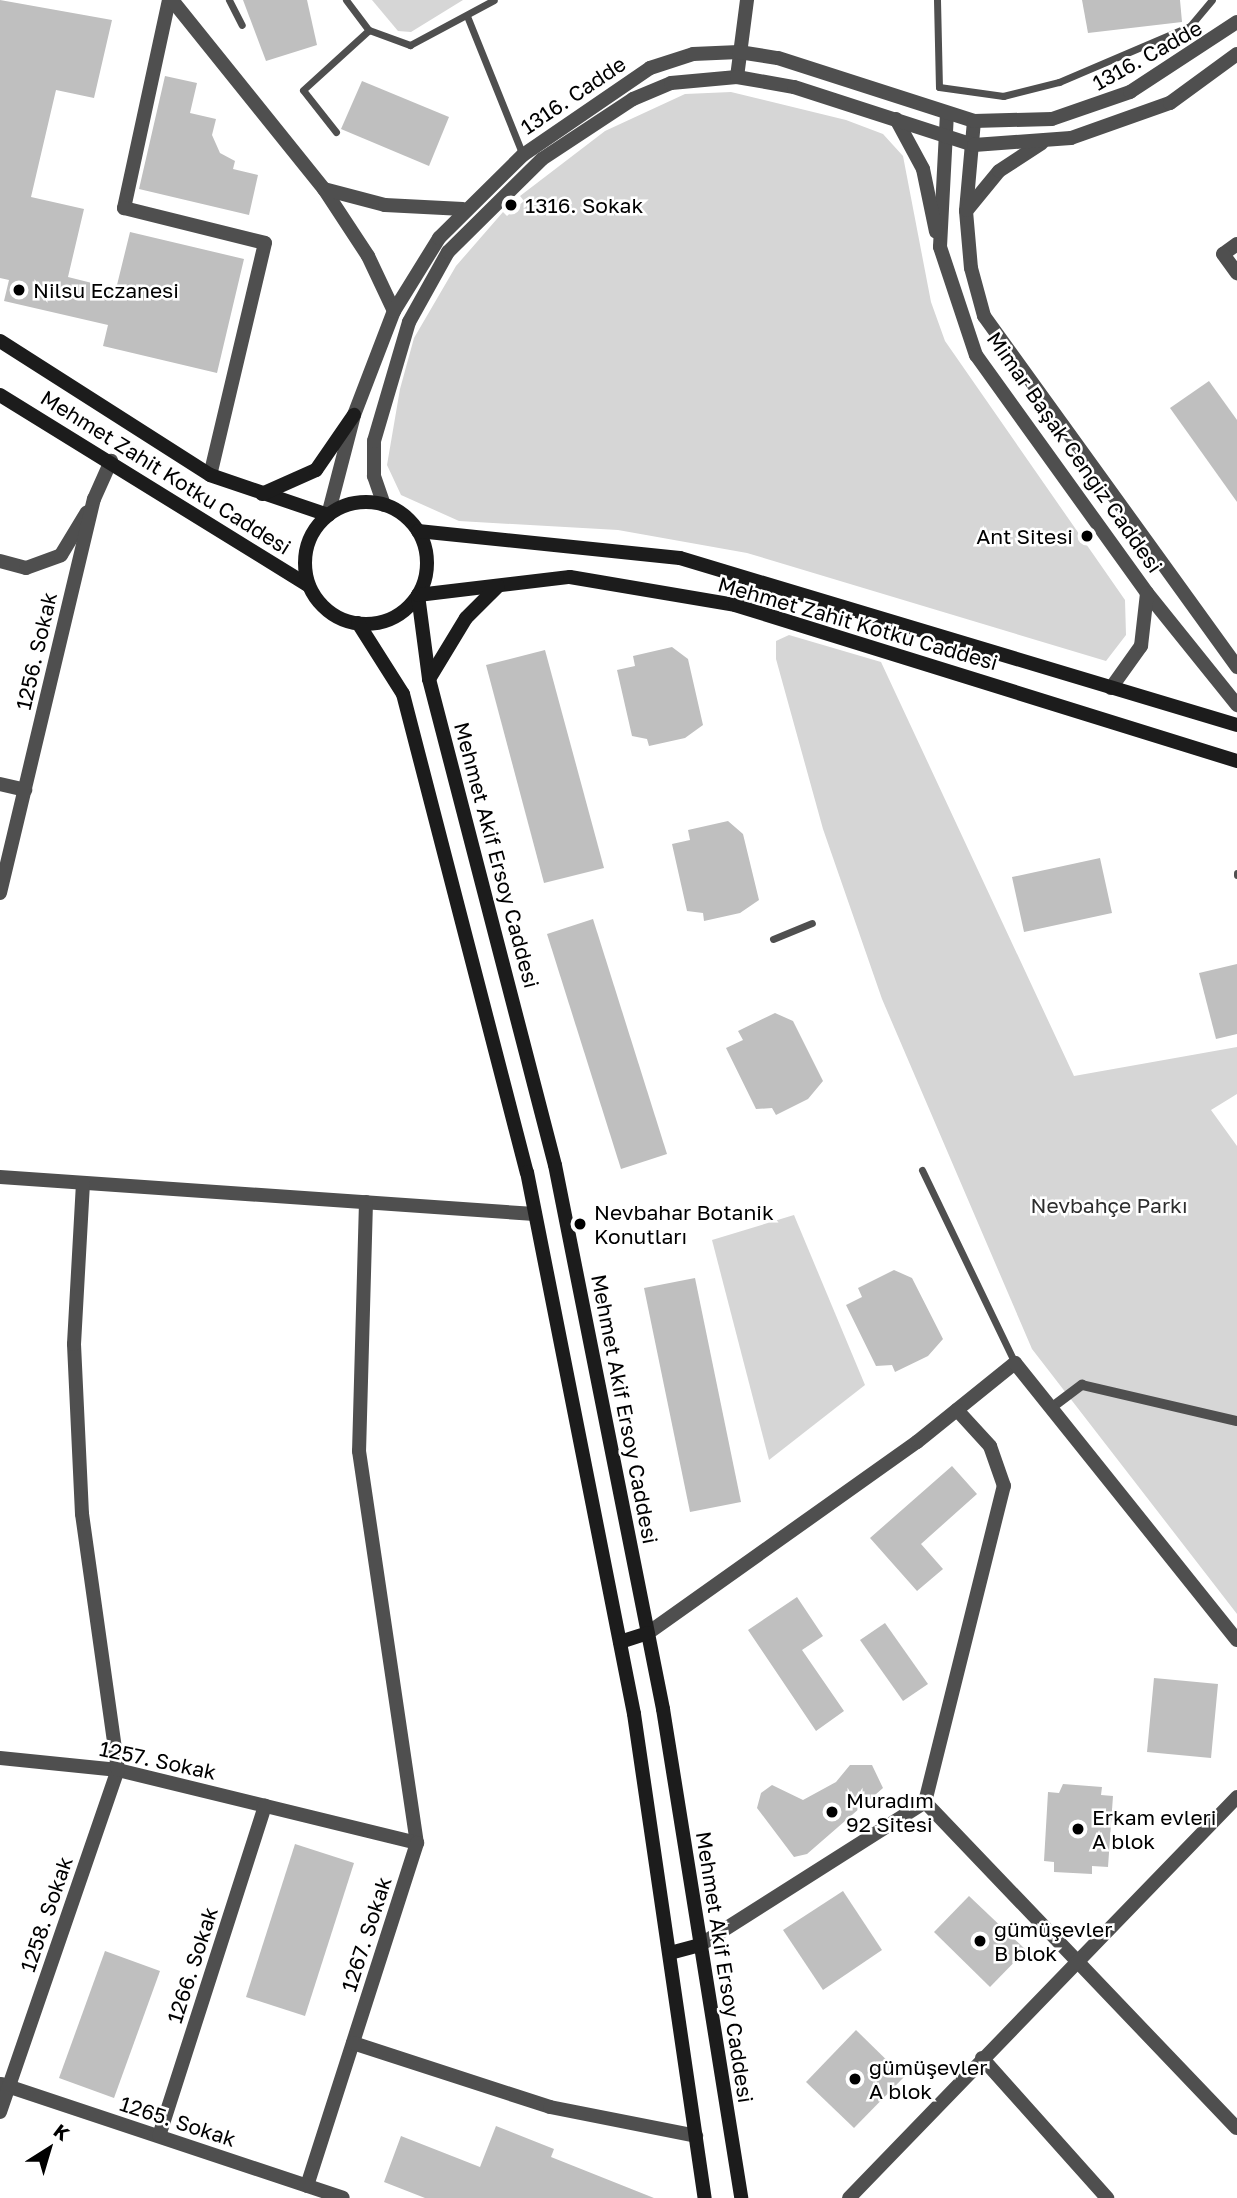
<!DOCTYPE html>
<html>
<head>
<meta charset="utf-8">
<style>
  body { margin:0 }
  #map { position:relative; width:1237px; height:2198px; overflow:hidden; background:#fff; font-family:"Golos Text",sans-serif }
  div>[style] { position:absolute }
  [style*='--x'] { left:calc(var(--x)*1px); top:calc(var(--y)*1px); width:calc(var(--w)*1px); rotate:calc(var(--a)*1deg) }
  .green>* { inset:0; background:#d6d6d6 }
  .building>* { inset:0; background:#bfbfbf }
  .service>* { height:7px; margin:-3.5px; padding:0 3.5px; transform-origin:3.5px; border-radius:3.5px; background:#4f4f4f }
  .pedestrian>* { height:10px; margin:-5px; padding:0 5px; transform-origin:5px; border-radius:5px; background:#4f4f4f }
  .minor>* { height:14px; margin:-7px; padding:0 7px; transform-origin:7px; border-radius:7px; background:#4f4f4f }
  .tertiary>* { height:14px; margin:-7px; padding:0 7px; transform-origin:7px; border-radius:7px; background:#4f4f4f }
  .secondary>* { height:14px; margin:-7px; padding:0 7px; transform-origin:7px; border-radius:7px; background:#1c1c1c }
  .secondary>.ring { margin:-7px; padding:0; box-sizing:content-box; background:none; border:14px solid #1c1c1c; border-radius:50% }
  .dots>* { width:19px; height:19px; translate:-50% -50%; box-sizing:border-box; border:4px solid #fff; border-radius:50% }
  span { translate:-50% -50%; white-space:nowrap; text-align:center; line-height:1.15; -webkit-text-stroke:5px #fff; paint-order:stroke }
  .street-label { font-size:21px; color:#000 }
  .poi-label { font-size:21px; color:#000 }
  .left { translate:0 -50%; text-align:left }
  .right { translate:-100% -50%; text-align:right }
  .park-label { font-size:21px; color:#2d2d2d }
  .north { position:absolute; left:14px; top:2114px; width:70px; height:70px; -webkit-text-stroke:5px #fff; paint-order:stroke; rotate:37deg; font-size:19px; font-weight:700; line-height:28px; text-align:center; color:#000 }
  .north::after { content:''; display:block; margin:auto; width:24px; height:32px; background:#000; clip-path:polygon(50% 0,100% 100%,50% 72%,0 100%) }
</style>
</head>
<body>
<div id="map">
  <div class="green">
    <div style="clip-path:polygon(372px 0,463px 0,411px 32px,398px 31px)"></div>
    <div style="clip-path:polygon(731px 92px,846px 120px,883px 134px,903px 156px,931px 302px,945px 341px,1125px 600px,1126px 635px,1106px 661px,747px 553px,618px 530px,459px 521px,401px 495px,387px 465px,400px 389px,414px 338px,456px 266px,503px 212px,507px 216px,524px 201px,520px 196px,605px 131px,685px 94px)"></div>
    <div style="clip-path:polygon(789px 635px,881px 662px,1074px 1076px,1237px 1047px,1237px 1094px,1211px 1110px,1237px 1146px,1237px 1614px,1032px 1349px,882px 999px,823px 829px,776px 659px,776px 641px)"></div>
    <div style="clip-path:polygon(794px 1215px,865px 1385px,769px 1460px,712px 1240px)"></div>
  </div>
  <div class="building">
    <div style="clip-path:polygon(0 0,112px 20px,94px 98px,56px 90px,31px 197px,84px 209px,68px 277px,116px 289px,130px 232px,244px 259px,217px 373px,103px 346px,108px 325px,4px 301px,9px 280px,0 278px)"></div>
    <div style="clip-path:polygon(243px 0,307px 0,317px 45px,266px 61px)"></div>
    <div style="clip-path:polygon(1082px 0,1180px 0,1182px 22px,1088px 33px)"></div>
    <div style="clip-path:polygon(165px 76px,197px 83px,190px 113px,216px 119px,212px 135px,220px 153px,235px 161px,233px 169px,258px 175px,249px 215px,139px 189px)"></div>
    <div style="clip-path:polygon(362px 81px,449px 117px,429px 166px,341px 129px)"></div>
    <div style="clip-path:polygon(1209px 381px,1237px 420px,1237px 502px,1170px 408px)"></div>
    <div style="clip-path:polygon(672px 647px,688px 659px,703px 725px,685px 738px,649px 746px,647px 739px,632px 736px,617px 670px,635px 666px,633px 656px)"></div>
    <div style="clip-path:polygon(545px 650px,604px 868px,544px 883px,486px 665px)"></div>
    <div style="clip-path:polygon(728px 821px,743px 834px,759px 900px,740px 913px,704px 921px,703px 913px,687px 911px,672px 844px,690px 840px,688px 830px)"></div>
    <div style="clip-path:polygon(1100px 858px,1112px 913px,1024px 932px,1012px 877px)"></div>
    <div style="clip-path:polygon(593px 919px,667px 1154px,621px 1169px,547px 934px)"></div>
    <div style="clip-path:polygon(1237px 964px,1237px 1034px,1216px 1039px,1199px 973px)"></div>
    <div style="clip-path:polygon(775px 1013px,793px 1021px,823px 1081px,808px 1099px,776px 1115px,772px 1108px,756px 1109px,726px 1048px,743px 1040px,738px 1031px)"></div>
    <div style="clip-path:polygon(894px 1270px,912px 1278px,943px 1339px,928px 1356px,895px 1372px,892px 1365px,876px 1366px,846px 1305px,862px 1297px,858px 1288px)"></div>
    <div style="clip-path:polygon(695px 1278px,741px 1502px,690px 1512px,644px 1288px)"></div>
    <div style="clip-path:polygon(952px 1466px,977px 1494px,921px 1544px,943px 1569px,917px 1591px,870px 1538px)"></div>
    <div style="clip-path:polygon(797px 1597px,823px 1636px,802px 1650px,844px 1711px,816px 1731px,748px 1630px)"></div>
    <div style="clip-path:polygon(885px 1623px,928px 1684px,903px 1701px,860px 1640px)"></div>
    <div style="clip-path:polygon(1154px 1678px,1218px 1684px,1211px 1758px,1147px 1752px)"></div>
    <div style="clip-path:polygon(850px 1765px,872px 1765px,883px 1788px,807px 1854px,794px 1857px,757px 1808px,761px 1793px,772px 1785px,803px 1800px,836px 1782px)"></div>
    <div style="clip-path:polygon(1063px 1784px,1102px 1787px,1101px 1795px,1113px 1796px,1108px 1867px,1092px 1866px,1092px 1874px,1054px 1872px,1054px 1862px,1044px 1861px,1048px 1792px,1059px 1793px)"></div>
    <div style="clip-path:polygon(295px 1844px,354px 1863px,305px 2016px,246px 1997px)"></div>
    <div style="clip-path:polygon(843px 1891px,882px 1950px,823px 1990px,783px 1930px)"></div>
    <div style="clip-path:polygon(969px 1896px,1026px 1950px,990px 1987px,934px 1932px)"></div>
    <div style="clip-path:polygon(105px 1951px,160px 1971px,114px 2098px,59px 2078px)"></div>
    <div style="clip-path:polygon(856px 2030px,904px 2077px,854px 2128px,806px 2082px)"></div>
    <div style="clip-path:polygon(496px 2126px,554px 2149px,551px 2157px,654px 2198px,425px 2198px,384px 2182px,401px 2136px,480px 2167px)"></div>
  </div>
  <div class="service">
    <div style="--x:229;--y:0;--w:28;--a:63"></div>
    <div style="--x:346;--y:0;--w:38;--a:53"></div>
    <div style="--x:369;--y:30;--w:44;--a:20.1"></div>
    <div style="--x:410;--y:45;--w:95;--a:-28.2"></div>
    <div style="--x:937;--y:0;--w:87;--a:88.7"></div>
    <div style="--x:939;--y:87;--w:65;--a:8"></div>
    <div style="--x:1003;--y:96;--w:58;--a:-14"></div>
    <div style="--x:1059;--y:82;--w:142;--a:-23.1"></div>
    <div style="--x:1190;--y:26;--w:34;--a:-50"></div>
    <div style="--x:467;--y:16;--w:150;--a:68.1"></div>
    <div style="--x:336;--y:132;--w:53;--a:-128.2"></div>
    <div style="--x:303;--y:90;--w:89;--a:-42.3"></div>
    <div style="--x:1237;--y:873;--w:2;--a:90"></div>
    <div style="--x:773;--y:939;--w:42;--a:-22.3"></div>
    <div style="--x:922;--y:1170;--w:214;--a:64.3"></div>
  </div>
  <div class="pedestrian">
    <div style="--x:1051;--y:1408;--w:39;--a:-37"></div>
    <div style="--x:1082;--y:1385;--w:159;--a:13.1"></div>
  </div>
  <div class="minor">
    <div style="--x:1237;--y:244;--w:17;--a:144"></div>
    <div style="--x:1223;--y:254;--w:24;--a:54"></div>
    <div style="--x:0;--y:561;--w:27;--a:15"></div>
    <div style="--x:26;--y:568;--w:37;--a:-20"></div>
    <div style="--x:61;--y:555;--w:50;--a:-58.8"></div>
    <div style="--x:0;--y:784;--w:26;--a:13"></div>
    <div style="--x:0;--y:893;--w:405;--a:-76.6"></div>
    <div style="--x:94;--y:499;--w:42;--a:-65.9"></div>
    <div style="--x:0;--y:1177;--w:536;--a:3.96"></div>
    <div style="--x:366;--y:1202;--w:249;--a:91.6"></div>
    <div style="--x:359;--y:1451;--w:396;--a:81.6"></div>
    <div style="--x:0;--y:1758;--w:119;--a:5.8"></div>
    <div style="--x:118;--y:1770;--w:308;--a:13.7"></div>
    <div style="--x:417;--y:1843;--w:360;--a:107.8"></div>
    <div style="--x:925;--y:1802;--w:451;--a:46.3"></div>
    <div style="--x:353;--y:2043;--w:207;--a:18"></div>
    <div style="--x:550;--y:2107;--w:149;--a:11.2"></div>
    <div style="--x:982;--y:2058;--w:188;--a:48.2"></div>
    <div style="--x:1;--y:2084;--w:360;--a:18.4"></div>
    <div style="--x:0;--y:2112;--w:362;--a:-71"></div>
    <div style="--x:118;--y:1770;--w:259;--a:-98"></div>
    <div style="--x:82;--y:1514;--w:170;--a:-92.7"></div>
    <div style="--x:74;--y:1344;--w:161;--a:-86.8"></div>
    <div style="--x:159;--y:2136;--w:347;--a:-72.2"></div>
  </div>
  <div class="tertiary">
    <div style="--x:169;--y:0;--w:213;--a:102.2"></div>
    <div style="--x:124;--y:208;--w:145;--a:13.9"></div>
    <div style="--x:265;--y:243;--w:238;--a:103.3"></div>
    <div style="--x:172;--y:0;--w:243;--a:51.2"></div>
    <div style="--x:324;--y:189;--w:80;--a:56.7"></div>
    <div style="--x:368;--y:256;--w:61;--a:64.7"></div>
    <div style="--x:737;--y:77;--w:78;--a:-82.6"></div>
    <div style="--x:947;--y:113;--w:134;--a:93"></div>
    <div style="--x:940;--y:247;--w:114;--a:71.6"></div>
    <div style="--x:976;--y:355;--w:293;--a:54.3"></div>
    <div style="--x:1147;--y:593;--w:144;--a:51.2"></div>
    <div style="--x:896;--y:119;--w:57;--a:61.6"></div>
    <div style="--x:923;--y:169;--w:64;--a:78.3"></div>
    <div style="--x:974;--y:121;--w:90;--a:95.1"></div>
    <div style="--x:966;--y:211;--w:57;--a:85"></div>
    <div style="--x:971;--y:268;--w:50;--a:74.8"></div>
    <div style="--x:984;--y:316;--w:433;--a:54.2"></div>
    <div style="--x:324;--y:189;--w:63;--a:14.7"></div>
    <div style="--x:385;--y:205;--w:78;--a:2.9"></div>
    <div style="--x:967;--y:210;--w:50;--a:-50.6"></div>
    <div style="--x:999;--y:171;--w:51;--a:-33.1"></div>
    <div style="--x:384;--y:505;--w:31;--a:-109"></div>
    <div style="--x:374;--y:476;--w:35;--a:-90"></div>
    <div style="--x:374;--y:441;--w:124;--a:-73.6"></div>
    <div style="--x:409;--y:322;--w:80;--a:-60.9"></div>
    <div style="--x:448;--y:252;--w:132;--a:-44.7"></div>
    <div style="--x:542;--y:159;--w:109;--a:-33.4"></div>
    <div style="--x:633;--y:99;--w:41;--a:-22.8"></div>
    <div style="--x:671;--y:83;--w:66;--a:-5.2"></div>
    <div style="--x:737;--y:77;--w:58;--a:10"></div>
    <div style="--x:794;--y:87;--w:189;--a:17.9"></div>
    <div style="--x:974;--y:145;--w:97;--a:-4.1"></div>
    <div style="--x:1071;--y:138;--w:105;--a:-19.5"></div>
    <div style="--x:1170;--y:103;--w:83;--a:-36.2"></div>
    <div style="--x:328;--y:515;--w:103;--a:-75.4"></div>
    <div style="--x:354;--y:415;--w:111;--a:-69"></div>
    <div style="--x:394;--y:311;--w:86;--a:-58.3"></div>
    <div style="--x:439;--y:238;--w:118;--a:-44.7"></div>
    <div style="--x:523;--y:155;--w:154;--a:-34.4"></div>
    <div style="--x:650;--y:68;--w:45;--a:-18"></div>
    <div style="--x:693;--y:54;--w:46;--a:-2.5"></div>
    <div style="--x:739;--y:52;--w:39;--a:9"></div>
    <div style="--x:778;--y:58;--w:206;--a:17.8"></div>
    <div style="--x:974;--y:121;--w:78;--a:-1.5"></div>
    <div style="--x:1052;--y:119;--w:83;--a:-19.1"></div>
    <div style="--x:1130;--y:92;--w:128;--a:-33.2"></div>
    <div style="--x:1111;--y:688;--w:52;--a:-54.5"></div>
    <div style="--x:1141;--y:646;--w:53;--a:-83.5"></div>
    <div style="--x:648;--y:1633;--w:330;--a:-35.4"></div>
    <div style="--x:917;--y:1442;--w:126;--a:-38.9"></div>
    <div style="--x:1015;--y:1363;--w:355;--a:51.3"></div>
    <div style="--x:700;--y:1945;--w:267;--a:-32.4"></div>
    <div style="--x:925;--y:1802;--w:326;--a:-76"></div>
    <div style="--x:1004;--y:1486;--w:42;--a:-109.3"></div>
    <div style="--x:990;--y:1446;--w:49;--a:-132.5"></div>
    <div style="--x:849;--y:2198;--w:558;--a:-45.94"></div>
  </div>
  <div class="secondary">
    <div style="--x:0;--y:341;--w:249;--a:32.5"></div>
    <div style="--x:210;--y:475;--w:125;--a:18.7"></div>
    <div style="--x:0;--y:395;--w:363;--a:31.7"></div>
    <div style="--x:262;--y:494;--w:59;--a:-24"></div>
    <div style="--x:316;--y:470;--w:67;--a:-55.4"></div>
    <div class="ring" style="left:305px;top:502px;width:108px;height:108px"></div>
    <div style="--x:418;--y:531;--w:263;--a:5.9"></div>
    <div style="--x:680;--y:558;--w:581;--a:16.69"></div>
    <div style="--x:418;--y:595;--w:85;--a:82.5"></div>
    <div style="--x:429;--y:679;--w:502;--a:75.47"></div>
    <div style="--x:555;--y:1165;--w:555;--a:78.77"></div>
    <div style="--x:663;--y:1709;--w:495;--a:80.9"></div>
    <div style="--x:418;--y:595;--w:153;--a:-6.8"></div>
    <div style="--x:570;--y:577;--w:167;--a:9.6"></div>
    <div style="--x:735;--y:605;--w:526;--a:17.26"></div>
    <div style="--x:358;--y:623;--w:84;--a:57.6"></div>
    <div style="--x:403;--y:694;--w:494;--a:75.5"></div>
    <div style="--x:527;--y:1172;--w:552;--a:78.83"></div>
    <div style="--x:634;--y:1714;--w:489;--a:81.7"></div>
    <div style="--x:429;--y:679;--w:71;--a:-58.8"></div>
    <div style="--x:466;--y:618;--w:45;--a:-45"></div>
    <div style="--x:620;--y:1642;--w:29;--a:-18"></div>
    <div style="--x:670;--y:1953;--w:31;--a:-15"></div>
  </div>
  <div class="dots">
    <div style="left:511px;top:205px;background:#000"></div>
    <div style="left:19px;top:290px;background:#000"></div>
    <div style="left:1087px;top:536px;background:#000"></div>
    <div style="left:580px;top:1224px;background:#000"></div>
    <div style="left:832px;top:1812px;background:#000"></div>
    <div style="left:1078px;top:1829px;background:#000"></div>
    <div style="left:980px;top:1941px;background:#000"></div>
    <div style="left:855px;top:2079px;background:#000"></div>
  </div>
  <div class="street-label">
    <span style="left:1147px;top:55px;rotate:-29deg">1316. Cadde</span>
    <span style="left:573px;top:95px;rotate:-34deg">1316. Cadde</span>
    <span style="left:1075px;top:452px;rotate:55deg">Mimar Başak Cengiz Caddesi</span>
    <span style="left:166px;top:472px;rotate:32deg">Mehmet Zahit Kotku Caddesi</span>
    <span style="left:858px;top:623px;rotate:16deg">Mehmet Zahit Kotku Caddesi</span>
    <span style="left:36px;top:651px;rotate:-77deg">1256. Sokak</span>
    <span style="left:497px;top:855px;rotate:75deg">Mehmet Akif Ersoy Caddesi</span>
    <span style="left:625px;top:1409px;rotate:79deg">Mehmet Akif Ersoy Caddesi</span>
    <span style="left:158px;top:1760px;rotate:12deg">1257. Sokak</span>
    <span style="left:46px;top:1914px;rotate:-71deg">1258. Sokak</span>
    <span style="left:366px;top:1934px;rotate:-72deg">1267. Sokak</span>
    <span style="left:192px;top:1965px;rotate:-72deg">1266. Sokak</span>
    <span style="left:725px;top:1967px;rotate:81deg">Mehmet Akif Ersoy Caddesi</span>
    <span style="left:178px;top:2121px;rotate:18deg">1265. Sokak</span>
  </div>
  <div class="poi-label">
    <span class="left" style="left:525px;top:205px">1316. Sokak</span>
    <span class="left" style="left:33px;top:290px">Nilsu Eczanesi</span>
    <span class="right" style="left:1073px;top:536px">Ant Sitesi</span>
    <span class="left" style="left:594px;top:1224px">Nevbahar Botanik<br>Konutları</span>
    <span class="left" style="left:846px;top:1812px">Muradım<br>92 Sitesi</span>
    <span class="left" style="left:1092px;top:1829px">Erkam evleri<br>A blok</span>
    <span class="left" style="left:994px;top:1941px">gümüşevler<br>B blok</span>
    <span class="left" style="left:869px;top:2079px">gümüşevler<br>A blok</span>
  </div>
  <div class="park-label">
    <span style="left:1109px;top:1205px">Nevbahçe Parkı</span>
  </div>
  <div class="north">K</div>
</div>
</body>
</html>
